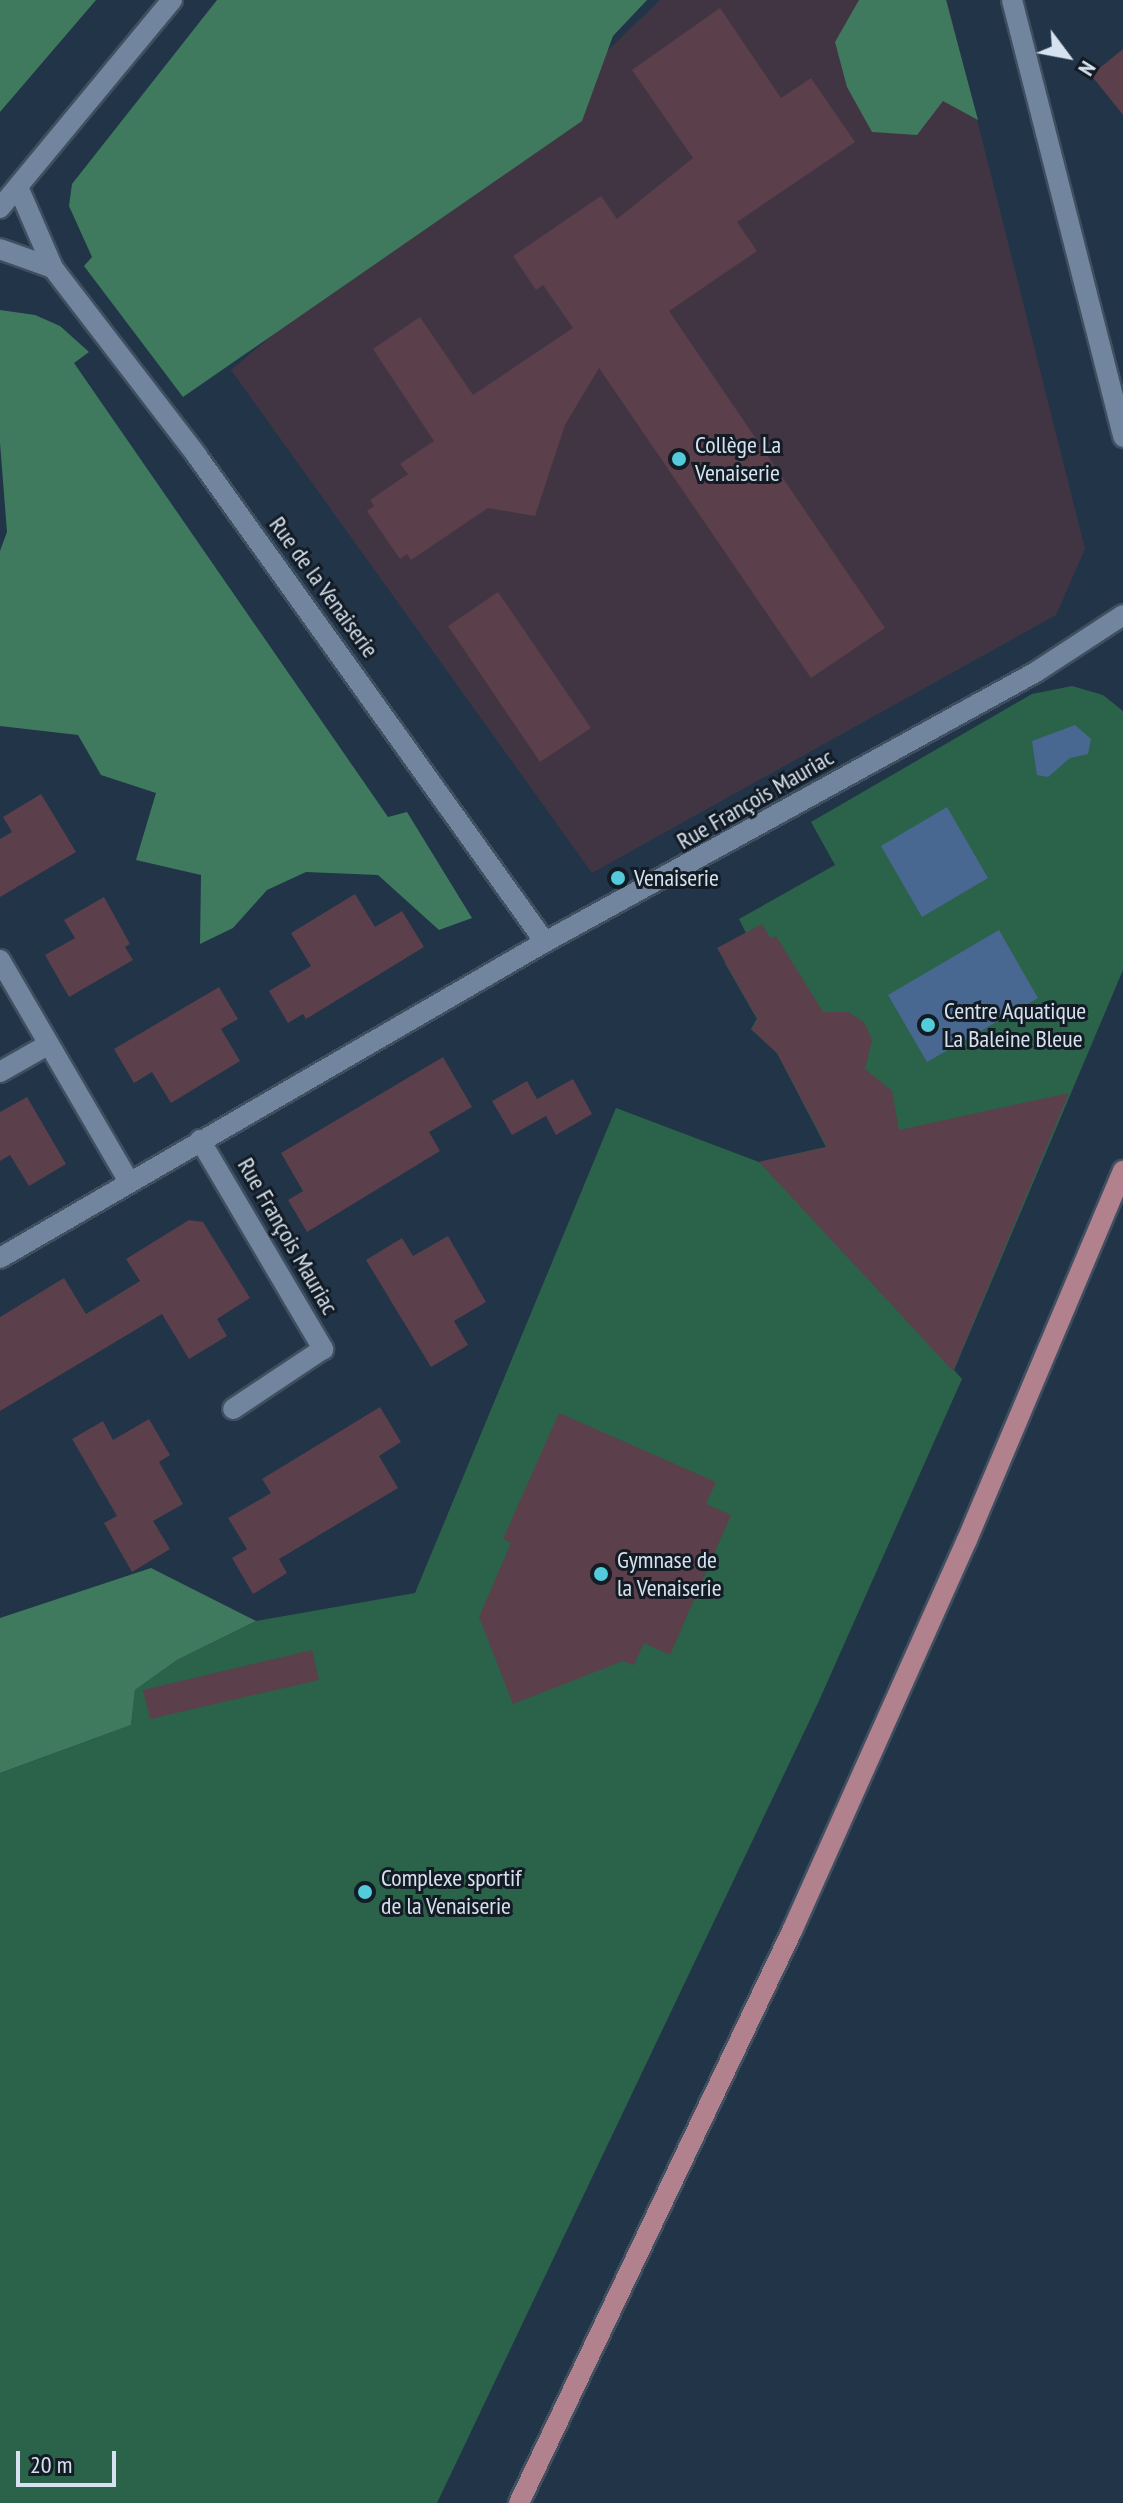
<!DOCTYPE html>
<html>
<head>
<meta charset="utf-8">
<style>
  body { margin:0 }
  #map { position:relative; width:1123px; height:2503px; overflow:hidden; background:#213448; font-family:"PT Sans Narrow",sans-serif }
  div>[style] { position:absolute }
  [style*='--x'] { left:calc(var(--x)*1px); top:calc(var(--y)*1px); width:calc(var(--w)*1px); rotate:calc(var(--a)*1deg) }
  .education>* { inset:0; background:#413543 }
  .green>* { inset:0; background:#2b624a }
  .forest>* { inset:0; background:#3f7a5f }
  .water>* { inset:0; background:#486892 }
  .building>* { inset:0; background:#5b3f4b }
  .roads { filter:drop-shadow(2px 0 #3f4f60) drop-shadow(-2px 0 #3f4f60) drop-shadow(0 2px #3f4f60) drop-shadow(0 -2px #3f4f60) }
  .street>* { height:20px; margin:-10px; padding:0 10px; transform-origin:10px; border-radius:10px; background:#71869e }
  .primary>* { height:20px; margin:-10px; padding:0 10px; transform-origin:10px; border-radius:10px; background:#b1818d }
  .dots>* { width:22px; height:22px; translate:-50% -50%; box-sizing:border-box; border:4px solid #131b24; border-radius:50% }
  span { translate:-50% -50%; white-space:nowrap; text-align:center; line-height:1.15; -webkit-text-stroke:6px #131b24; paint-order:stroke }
  .poi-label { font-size:24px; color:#d6e2ef }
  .left { translate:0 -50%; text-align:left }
  .street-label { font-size:24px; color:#d6e2ef }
  .north { position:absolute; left:1027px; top:16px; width:80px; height:80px; -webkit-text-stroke:6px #131b24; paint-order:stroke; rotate:122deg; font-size:22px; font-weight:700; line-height:32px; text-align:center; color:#d6e2ef }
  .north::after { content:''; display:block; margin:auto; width:28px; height:36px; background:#d6e2ef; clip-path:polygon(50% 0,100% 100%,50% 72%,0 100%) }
  .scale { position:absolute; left:16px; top:2451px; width:100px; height:36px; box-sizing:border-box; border:4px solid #d6e2ef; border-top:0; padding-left:10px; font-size:24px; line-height:28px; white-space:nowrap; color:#d6e2ef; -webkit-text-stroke:6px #131b24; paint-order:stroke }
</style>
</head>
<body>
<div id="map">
  <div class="education">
    <div style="clip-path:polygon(660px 0,947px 0,1085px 549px,1056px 615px,592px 873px,231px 370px,578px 79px)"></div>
  </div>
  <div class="green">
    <div style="clip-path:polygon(1072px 686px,1103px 695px,1123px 711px,1123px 970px,954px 1370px,962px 1379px,818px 1703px,437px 2503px,0 2503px,0 1773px,131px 1725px,135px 1690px,177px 1660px,256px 1621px,415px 1593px,616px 1108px,759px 1162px,826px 1147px,777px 1053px,751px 1029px,757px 1019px,725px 963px,746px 933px,739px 919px,835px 865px,811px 822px,1032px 694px)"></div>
  </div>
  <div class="forest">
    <div style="clip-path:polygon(0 0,96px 0,0 112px)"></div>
    <div style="clip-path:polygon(217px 0,647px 0,613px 36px,582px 121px,183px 397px,84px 266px,92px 257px,69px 206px,72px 184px)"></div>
    <div style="clip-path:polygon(859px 0,946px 0,978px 120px,943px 101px,917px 135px,872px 132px,847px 87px,835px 42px)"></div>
    <div style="clip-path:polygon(0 310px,35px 315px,60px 326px,89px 352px,74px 363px,388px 817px,407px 812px,472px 918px,439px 930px,378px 875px,306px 872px,267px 890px,233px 928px,200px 944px,201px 875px,136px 860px,156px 793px,101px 775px,78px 735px,0 726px,0 551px,7px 532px,0 443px)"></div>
    <div style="clip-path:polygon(151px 1568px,256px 1621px,177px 1660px,135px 1690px,131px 1725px,0 1773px,0 1618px)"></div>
  </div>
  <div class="water">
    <div style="clip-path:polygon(1075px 725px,1091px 739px,1088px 754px,1070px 758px,1048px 777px,1037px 775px,1032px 741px)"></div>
    <div style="clip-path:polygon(947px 807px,988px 878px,922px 917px,881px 846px)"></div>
    <div style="clip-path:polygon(999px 930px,1038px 998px,927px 1062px,888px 995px)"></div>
  </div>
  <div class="building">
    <div style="clip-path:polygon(720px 8px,781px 98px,811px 78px,855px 142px,737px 222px,757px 251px,669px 311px,885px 628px,811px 678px,599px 368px,565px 425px,535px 516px,488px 508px,411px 560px,407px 554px,400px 559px,367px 511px,374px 506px,370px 500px,408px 474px,400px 464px,434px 441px,373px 349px,420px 317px,473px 395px,573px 328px,543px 285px,536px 290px,513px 256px,601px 196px,617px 219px,693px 158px,632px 70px)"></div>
    <div style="clip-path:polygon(1123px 49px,1123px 115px,1091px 75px)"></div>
    <div style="clip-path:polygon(498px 592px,591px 728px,540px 762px,448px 626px)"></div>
    <div style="clip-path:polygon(41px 794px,76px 852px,0 897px,0 839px,12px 832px,3px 817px)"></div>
    <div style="clip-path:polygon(355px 894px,375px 927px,402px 911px,424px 947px,306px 1019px,303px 1014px,288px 1023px,269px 991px,311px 966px,291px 933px)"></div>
    <div style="clip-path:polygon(104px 897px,130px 944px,125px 947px,133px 960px,69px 997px,45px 955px,75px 938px,64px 920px)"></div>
    <div style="clip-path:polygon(762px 924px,770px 938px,776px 936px,823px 1012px,848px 1012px,864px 1022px,872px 1040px,865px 1069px,892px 1091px,899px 1130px,1069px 1093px,953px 1371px,759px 1162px,827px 1147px,777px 1053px,751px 1029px,758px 1020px,717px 948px)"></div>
    <div style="clip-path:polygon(219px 987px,238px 1019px,221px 1029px,240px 1061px,171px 1103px,152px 1072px,134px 1083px,114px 1049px)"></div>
    <div style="clip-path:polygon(443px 1057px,472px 1107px,429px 1132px,440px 1151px,307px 1232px,288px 1200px,303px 1191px,281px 1153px)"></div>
    <div style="clip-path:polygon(573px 1079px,592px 1114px,556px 1135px,546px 1116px,512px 1135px,492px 1101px,527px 1081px,537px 1099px)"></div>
    <div style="clip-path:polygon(27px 1097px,66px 1164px,29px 1186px,10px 1155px,0 1161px,0 1112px)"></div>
    <div style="clip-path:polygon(189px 1220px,203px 1222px,250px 1298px,217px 1319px,227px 1336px,189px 1359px,162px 1314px,0 1411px,0 1317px,64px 1278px,86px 1314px,140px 1281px,126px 1259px)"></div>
    <div style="clip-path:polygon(448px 1236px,486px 1302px,454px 1321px,468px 1345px,431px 1367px,366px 1260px,402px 1238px,413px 1256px)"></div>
    <div style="clip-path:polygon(380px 1407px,401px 1442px,379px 1456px,398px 1488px,279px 1559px,287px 1573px,253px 1594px,232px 1558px,247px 1549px,228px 1518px,271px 1493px,262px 1479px)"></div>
    <div style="clip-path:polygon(559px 1413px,716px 1482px,706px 1504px,731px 1515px,670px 1655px,644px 1643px,634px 1665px,623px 1661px,513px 1704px,479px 1617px,511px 1543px,503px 1539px)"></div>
    <div style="clip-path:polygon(149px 1419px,170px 1455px,159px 1462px,183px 1504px,153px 1521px,170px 1549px,132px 1572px,104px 1523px,117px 1516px,72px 1439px,103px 1421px,113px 1440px)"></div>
    <div style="clip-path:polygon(312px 1650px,319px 1680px,150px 1719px,143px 1690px)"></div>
  </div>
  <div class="roads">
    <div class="street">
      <div style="--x:1012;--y:0;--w:451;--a:75.7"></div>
      <div style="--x:18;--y:187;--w:88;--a:66.6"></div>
      <div style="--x:53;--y:268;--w:237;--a:52.5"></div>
      <div style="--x:197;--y:456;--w:598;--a:54.4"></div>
      <div style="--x:0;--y:208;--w:270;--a:-50.4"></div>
      <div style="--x:0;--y:249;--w:56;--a:19.7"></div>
      <div style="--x:0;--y:960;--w:255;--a:59.8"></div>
      <div style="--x:0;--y:1072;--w:56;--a:-29.7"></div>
      <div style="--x:200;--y:1140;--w:243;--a:59.5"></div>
      <div style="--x:323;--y:1349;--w:108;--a:146.3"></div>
      <div style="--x:0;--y:1258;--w:630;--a:-30.11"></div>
      <div style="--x:545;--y:942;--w:560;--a:-28.81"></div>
      <div style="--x:1036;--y:672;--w:104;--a:-33.2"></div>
    </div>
    <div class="primary">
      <div style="--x:519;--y:2503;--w:634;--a:-64.49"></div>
      <div style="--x:792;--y:1931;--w:428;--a:-65.9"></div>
      <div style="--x:967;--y:1540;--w:401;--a:-67.1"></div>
    </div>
  </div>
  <div class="dots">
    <div style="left:679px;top:459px;background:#53cbda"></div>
    <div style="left:618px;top:878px;background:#53cbda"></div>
    <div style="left:928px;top:1025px;background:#53cbda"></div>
    <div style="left:601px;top:1574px;background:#53cbda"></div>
    <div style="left:365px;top:1892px;background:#53cbda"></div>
  </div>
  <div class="poi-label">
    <span class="left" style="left:695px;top:459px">Collège La<br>Venaiserie</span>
    <span class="left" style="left:634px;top:878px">Venaiserie</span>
    <span class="left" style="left:944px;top:1025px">Centre Aquatique<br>La Baleine Bleue</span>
    <span class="left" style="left:617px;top:1574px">Gymnase de<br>la Venaiserie</span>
    <span class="left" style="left:381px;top:1892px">Complexe sportif<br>de la Venaiserie</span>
  </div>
  <div class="street-label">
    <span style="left:324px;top:587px;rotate:54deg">Rue de la Venaiserie</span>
    <span style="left:755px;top:799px;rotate:-30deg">Rue François Mauriac</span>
    <span style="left:288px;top:1236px;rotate:60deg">Rue François Mauriac</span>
  </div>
  <div class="north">N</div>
  <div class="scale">20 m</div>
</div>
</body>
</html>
